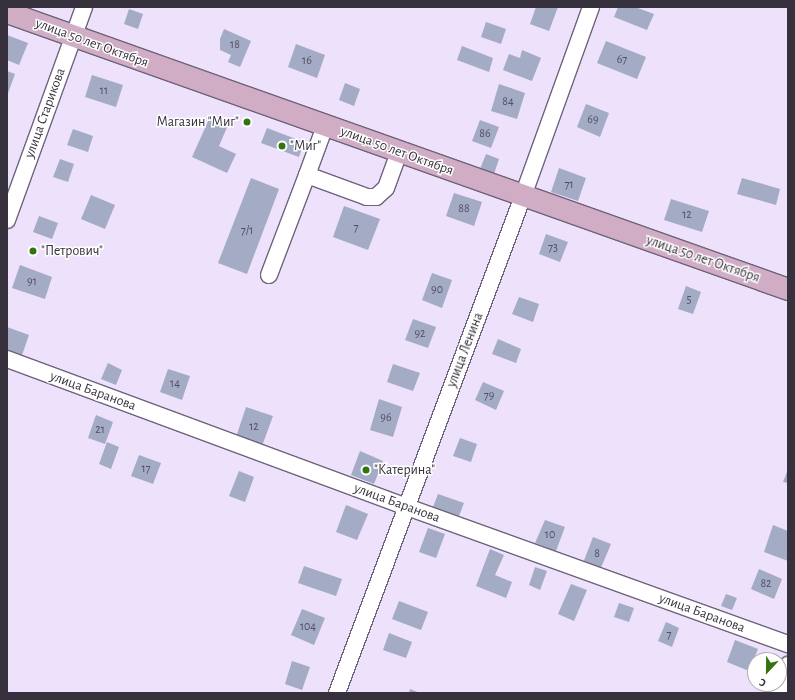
<!DOCTYPE html>
<html>
<head>
<meta charset="utf-8">
<style>
  body { margin:0 }
  #map { position:relative; width:795px; height:700px; overflow:hidden; background:#ede1fc; font-family:"Alegreya Sans",sans-serif }
  div>[style] { position:absolute }
  [style*='--x'] { left:calc(var(--x)*1px); top:calc(var(--y)*1px); width:calc(var(--w)*1px); rotate:calc(var(--a)*1deg) }
  .building>* { inset:0; background:#a3abc5 }
  .roads { filter:drop-shadow(1px 0 #6e637a) drop-shadow(-1px 0 #6e637a) drop-shadow(0 1px #6e637a) drop-shadow(0 -1px #6e637a) }
  .minor>* { height:16px; margin:-8px; padding:0 8px; transform-origin:8px; border-radius:8px; background:#fff }
  .major>* { height:21px; margin:-10.5px; padding:0 10.5px; transform-origin:10.5px; border-radius:10.5px; background:#d1acc5 }
  .dots>* { width:11px; height:11px; translate:-50% -50%; box-sizing:border-box; border:2px solid #fff; border-radius:50% }
  span { translate:-50% -50%; white-space:nowrap; text-align:center; line-height:1.15; -webkit-text-stroke:3px #fff; paint-order:stroke }
  .number-label { font-size:12px; color:#51505e }
  .number-label span { -webkit-text-stroke-width:0 }
  .street-label { font-size:14px; color:#36313c }
  .poi-label { font-size:14px; color:#36313c }
  .right { translate:-100% -50%; text-align:right }
  .left { translate:0 -50%; text-align:left }
  .frame { position:absolute; inset:0; border:8px solid #36313c; pointer-events:none }
  .north { position:absolute; left:747px; top:652px; width:40px; height:40px; box-sizing:border-box; background:#fff; border:1px solid #afadb1; border-radius:50%; rotate:202deg; font-size:11px; font-weight:700; line-height:16px; text-align:center; color:#36313c }
  .north::after { content:''; display:block; margin:auto; width:14px; height:18px; background:#33740f; clip-path:polygon(50% 0,100% 100%,50% 72%,0 100%) }
</style>
</head>
<body>
<div id="map">
  <div class="building">
    <div style="clip-path:polygon(536px 7px,558px 7px,549px 31px,530px 24px)"></div>
    <div style="clip-path:polygon(618px 7px,635px 7px,654px 14px,647px 30px,614px 17px)"></div>
    <div style="clip-path:polygon(129px 9px,143px 14px,138px 29px,124px 24px)"></div>
    <div style="clip-path:polygon(486px 22px,506px 29px,501px 44px,481px 37px)"></div>
    <div style="clip-path:polygon(224px 29px,251px 41px,240px 67px,228px 62px,231px 55px,220px 50px,220px 39px)"></div>
    <div style="clip-path:polygon(7px 35px,28px 43px,19px 65px,7px 60px)"></div>
    <div style="clip-path:polygon(606px 41px,646px 57px,637px 79px,597px 63px)"></div>
    <div style="clip-path:polygon(296px 44px,325px 55px,317px 78px,288px 67px)"></div>
    <div style="clip-path:polygon(462px 46px,493px 58px,489px 72px,457px 60px)"></div>
    <div style="clip-path:polygon(522px 50px,541px 58px,532px 81px,503px 70px,509px 54px,520px 58px)"></div>
    <div style="clip-path:polygon(7px 71px,15px 74px,7px 96px)"></div>
    <div style="clip-path:polygon(92px 75px,123px 85px,116px 107px,85px 97px)"></div>
    <div style="clip-path:polygon(345px 83px,360px 89px,354px 106px,339px 100px)"></div>
    <div style="clip-path:polygon(499px 84px,525px 93px,517px 119px,491px 111px)"></div>
    <div style="clip-path:polygon(586px 104px,609px 113px,600px 137px,577px 127px)"></div>
    <div style="clip-path:polygon(210px 117px,228px 125px,219px 146px,236px 154px,227px 173px,192px 157px)"></div>
    <div style="clip-path:polygon(480px 120px,499px 127px,491px 148px,472px 141px)"></div>
    <div style="clip-path:polygon(267px 128px,304px 142px,299px 157px,261px 143px)"></div>
    <div style="clip-path:polygon(73px 129px,93px 136px,88px 152px,67px 145px)"></div>
    <div style="clip-path:polygon(486px 154px,499px 159px,494px 174px,480px 169px)"></div>
    <div style="clip-path:polygon(60px 159px,74px 164px,68px 182px,53px 177px)"></div>
    <div style="clip-path:polygon(559px 168px,586px 178px,578px 201px,551px 192px)"></div>
    <div style="clip-path:polygon(251px 178px,279px 189px,247px 274px,218px 263px)"></div>
    <div style="clip-path:polygon(742px 178px,780px 189px,776px 205px,737px 194px)"></div>
    <div style="clip-path:polygon(454px 193px,482px 202px,474px 226px,446px 216px)"></div>
    <div style="clip-path:polygon(91px 195px,115px 205px,105px 229px,81px 219px)"></div>
    <div style="clip-path:polygon(671px 199px,709px 211px,702px 232px,664px 220px)"></div>
    <div style="clip-path:polygon(344px 206px,380px 219px,368px 250px,333px 237px)"></div>
    <div style="clip-path:polygon(39px 216px,58px 223px,52px 239px,33px 232px)"></div>
    <div style="clip-path:polygon(546px 234px,568px 242px,560px 262px,539px 254px)"></div>
    <div style="clip-path:polygon(20px 265px,52px 277px,45px 299px,12px 288px)"></div>
    <div style="clip-path:polygon(432px 273px,452px 280px,442px 308px,422px 300px)"></div>
    <div style="clip-path:polygon(686px 286px,701px 292px,693px 314px,678px 309px)"></div>
    <div style="clip-path:polygon(519px 297px,539px 304px,533px 322px,512px 314px)"></div>
    <div style="clip-path:polygon(413px 319px,436px 327px,428px 348px,405px 340px)"></div>
    <div style="clip-path:polygon(7px 327px,29px 335px,21px 358px,7px 353px)"></div>
    <div style="clip-path:polygon(498px 339px,521px 349px,516px 363px,492px 354px)"></div>
    <div style="clip-path:polygon(108px 363px,122px 370px,116px 385px,101px 379px)"></div>
    <div style="clip-path:polygon(393px 364px,420px 373px,413px 391px,387px 382px)"></div>
    <div style="clip-path:polygon(168px 369px,190px 376px,182px 400px,160px 392px)"></div>
    <div style="clip-path:polygon(483px 382px,504px 391px,496px 410px,475px 400px)"></div>
    <div style="clip-path:polygon(379px 399px,402px 407px,393px 437px,370px 430px)"></div>
    <div style="clip-path:polygon(246px 407px,273px 416px,262px 446px,236px 437px)"></div>
    <div style="clip-path:polygon(96px 415px,113px 422px,105px 444px,88px 438px)"></div>
    <div style="clip-path:polygon(460px 438px,477px 444px,471px 462px,453px 456px)"></div>
    <div style="clip-path:polygon(107px 442px,119px 447px,111px 469px,99px 464px)"></div>
    <div style="clip-path:polygon(360px 451px,383px 461px,374px 484px,351px 475px)"></div>
    <div style="clip-path:polygon(139px 455px,161px 463px,153px 484px,131px 476px)"></div>
    <div style="clip-path:polygon(788px 469px,788px 483px,783px 482px)"></div>
    <div style="clip-path:polygon(239px 471px,254px 477px,245px 502px,229px 496px)"></div>
    <div style="clip-path:polygon(438px 494px,464px 503px,459px 516px,433px 507px)"></div>
    <div style="clip-path:polygon(346px 505px,368px 514px,357px 540px,336px 532px)"></div>
    <div style="clip-path:polygon(545px 520px,565px 527px,556px 551px,535px 543px)"></div>
    <div style="clip-path:polygon(773px 525px,788px 531px,788px 561px,764px 552px)"></div>
    <div style="clip-path:polygon(428px 528px,445px 534px,436px 558px,419px 552px)"></div>
    <div style="clip-path:polygon(593px 537px,611px 544px,600px 570px,583px 563px)"></div>
    <div style="clip-path:polygon(490px 549px,504px 555px,495px 575px,512px 582px,506px 598px,476px 586px)"></div>
    <div style="clip-path:polygon(304px 566px,342px 579px,336px 596px,298px 583px)"></div>
    <div style="clip-path:polygon(535px 567px,547px 571px,540px 590px,529px 585px)"></div>
    <div style="clip-path:polygon(759px 569px,782px 579px,774px 599px,751px 589px)"></div>
    <div style="clip-path:polygon(571px 584px,587px 590px,574px 621px,558px 614px)"></div>
    <div style="clip-path:polygon(726px 594px,737px 598px,732px 610px,721px 606px)"></div>
    <div style="clip-path:polygon(399px 601px,428px 612px,421px 630px,392px 619px)"></div>
    <div style="clip-path:polygon(619px 603px,634px 608px,629px 622px,614px 617px)"></div>
    <div style="clip-path:polygon(302px 609px,325px 618px,314px 645px,291px 635px)"></div>
    <div style="clip-path:polygon(666px 622px,679px 628px,672px 647px,658px 641px)"></div>
    <div style="clip-path:polygon(389px 633px,412px 642px,406px 658px,383px 650px)"></div>
    <div style="clip-path:polygon(735px 640px,758px 649px,749px 671px,727px 662px)"></div>
    <div style="clip-path:polygon(292px 661px,310px 667px,302px 690px,285px 684px)"></div>
    <div style="clip-path:polygon(410px 689px,420px 693px,409px 693px)"></div>
  </div>
  <div class="roads">
    <div class="minor">
      <div style="--x:307;--y:175;--w:52;--a:-69.8"></div>
      <div style="--x:7;--y:220;--w:226;--a:-70.1"></div>
      <div style="--x:269;--y:275;--w:107;--a:-69.2"></div>
      <div style="--x:307;--y:175;--w:64;--a:20.1"></div>
      <div style="--x:367;--y:197;--w:9;--a:0"></div>
      <div style="--x:376;--y:197;--w:13;--a:-42"></div>
      <div style="--x:386;--y:188;--w:38;--a:-70"></div>
      <div style="--x:7;--y:359;--w:427;--a:20.3"></div>
      <div style="--x:407;--y:507;--w:405;--a:19.8"></div>
      <div style="--x:337;--y:693;--w:531;--a:-69.48"></div>
      <div style="--x:523;--y:196;--w:201;--a:-70.2"></div>
      <div style="--x:778;--y:693;--w:30;--a:-70"></div>
    </div>
    <div class="major">
      <div style="--x:7;--y:12;--w:829;--a:19.53"></div>
    </div>
  </div>
  <div class="dots">
    <div style="left:247px;top:122px;background:#33740f"></div>
    <div style="left:282px;top:146px;background:#33740f"></div>
    <div style="left:33px;top:251px;background:#33740f"></div>
    <div style="left:366px;top:470px;background:#33740f"></div>
  </div>
  <div class="number-label">
    <span style="left:235px;top:45px">18</span>
    <span style="left:622px;top:60px">67</span>
    <span style="left:307px;top:61px">16</span>
    <span style="left:104px;top:91px">11</span>
    <span style="left:508px;top:102px">84</span>
    <span style="left:593px;top:120px">69</span>
    <span style="left:485px;top:134px">86</span>
    <span style="left:569px;top:185px">71</span>
    <span style="left:464px;top:209px">88</span>
    <span style="left:687px;top:215px">12</span>
    <span style="left:356px;top:228px">7</span>
    <span style="left:247px;top:231px">7/1</span>
    <span style="left:553px;top:248px">73</span>
    <span style="left:32px;top:282px">91</span>
    <span style="left:437px;top:290px">90</span>
    <span style="left:689px;top:300px">5</span>
    <span style="left:420px;top:334px">92</span>
    <span style="left:175px;top:384px">14</span>
    <span style="left:489px;top:396px">79</span>
    <span style="left:386px;top:418px">96</span>
    <span style="left:254px;top:427px">12</span>
    <span style="left:100px;top:430px">21</span>
    <span style="left:146px;top:469px">17</span>
    <span style="left:550px;top:535px">10</span>
    <span style="left:597px;top:554px">8</span>
    <span style="left:766px;top:584px">82</span>
    <span style="left:308px;top:627px">104</span>
    <span style="left:669px;top:635px">7</span>
  </div>
  <div class="street-label">
    <span style="left:92px;top:43px;rotate:20deg">улица 50 лет Октября</span>
    <span style="left:45px;top:113px;rotate:-70deg">улица Старикова</span>
    <span style="left:397px;top:151px;rotate:20deg">улица 50 лет Октября</span>
    <span style="left:703px;top:259px;rotate:19deg">улица 50 лет Октября</span>
    <span style="left:465px;top:350px;rotate:-69deg">улица Ленина</span>
    <span style="left:93px;top:391px;rotate:20deg">улица Баранова</span>
    <span style="left:397px;top:503px;rotate:20deg">улица Баранова</span>
    <span style="left:702px;top:613px;rotate:20deg">улица Баранова</span>
  </div>
  <div class="poi-label">
    <span class="right" style="left:239px;top:122px">Магазин "Миг"</span>
    <span class="left" style="left:290px;top:146px">"Миг"</span>
    <span class="left" style="left:41px;top:251px">"Петрович"</span>
    <span class="left" style="left:374px;top:470px">"Катерина"</span>
  </div>
  <div class="frame"></div>
  <div class="north">С</div>
</div>
</body>
</html>
